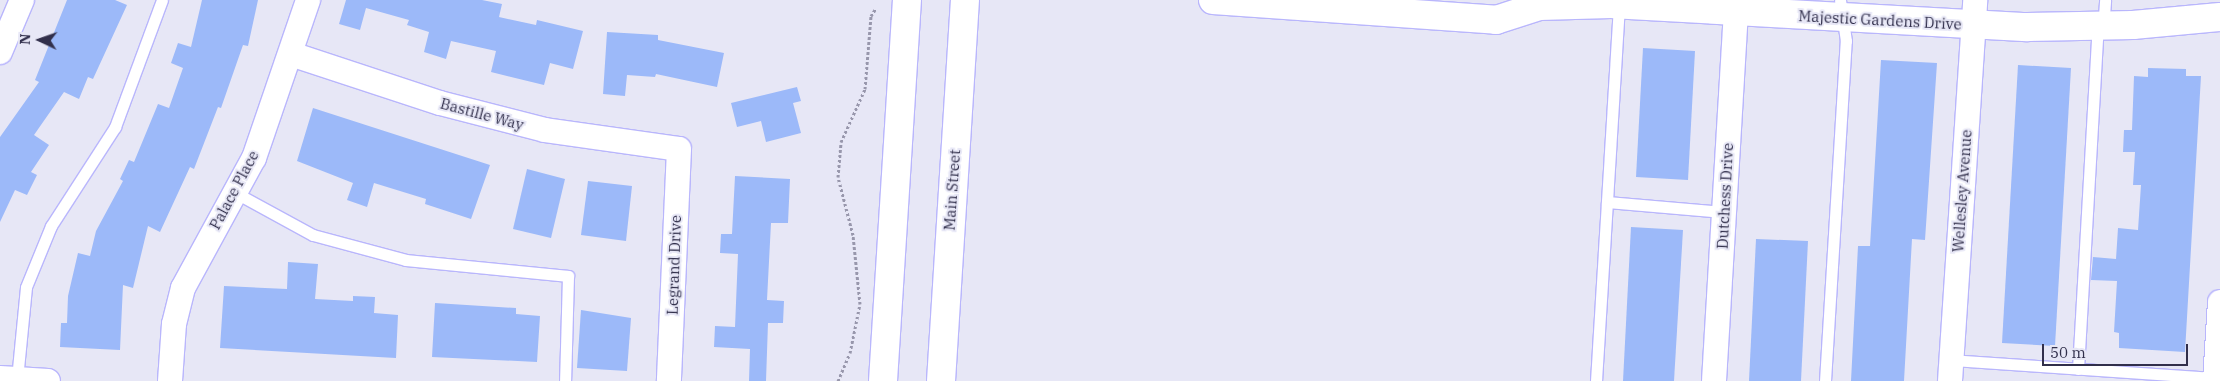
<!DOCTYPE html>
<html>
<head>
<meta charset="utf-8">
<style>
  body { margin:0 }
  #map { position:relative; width:2220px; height:381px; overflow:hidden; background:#e7e7f6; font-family:"IBM Plex Serif",serif }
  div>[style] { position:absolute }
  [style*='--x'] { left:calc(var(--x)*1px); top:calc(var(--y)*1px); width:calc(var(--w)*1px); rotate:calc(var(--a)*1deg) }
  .building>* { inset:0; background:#9cb9f9 }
  .path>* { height:3px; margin-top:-1.5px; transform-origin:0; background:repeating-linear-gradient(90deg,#9897ac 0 2.5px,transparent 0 5px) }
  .roads { filter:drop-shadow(1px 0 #b9b6fc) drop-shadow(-1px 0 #b9b6fc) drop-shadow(0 1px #b9b6fc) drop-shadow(0 -1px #b9b6fc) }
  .service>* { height:11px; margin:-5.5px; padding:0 5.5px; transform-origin:5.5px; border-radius:5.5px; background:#fff }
  .minor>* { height:24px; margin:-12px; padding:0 12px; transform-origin:12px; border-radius:12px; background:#fff }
  .tertiary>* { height:28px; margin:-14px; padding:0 14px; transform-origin:14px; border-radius:14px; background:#fff }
  .secondary>* { height:28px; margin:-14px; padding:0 14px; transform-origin:14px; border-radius:14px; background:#fff }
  span { translate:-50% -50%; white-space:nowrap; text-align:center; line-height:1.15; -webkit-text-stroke:4px #e7e7f6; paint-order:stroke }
  .street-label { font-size:15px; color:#312f4b }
  .north { position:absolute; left:15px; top:15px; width:50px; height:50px; -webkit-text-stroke:4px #e7e7f6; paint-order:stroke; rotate:273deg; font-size:14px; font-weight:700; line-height:20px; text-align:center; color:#312f4b }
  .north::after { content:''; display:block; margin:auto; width:18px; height:22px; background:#312f4b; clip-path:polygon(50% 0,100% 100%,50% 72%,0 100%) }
  .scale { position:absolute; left:2042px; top:344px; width:146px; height:22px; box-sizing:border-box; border:2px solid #312f4b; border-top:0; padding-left:6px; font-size:15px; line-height:18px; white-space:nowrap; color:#312f4b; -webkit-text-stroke:4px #e7e7f6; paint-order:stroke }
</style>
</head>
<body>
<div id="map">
  <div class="building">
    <div style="clip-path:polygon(67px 0,115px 0,127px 5px,93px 79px,88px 77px,79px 99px,64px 92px,34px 135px,49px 145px,31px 172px,37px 175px,27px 195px,15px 190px,0 222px,0 137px,39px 82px,35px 80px)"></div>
    <div style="clip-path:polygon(202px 0,258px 0,248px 46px,243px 45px,221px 108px,218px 107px,194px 169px,190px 167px,160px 232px,148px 226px,133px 288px,123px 285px,120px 350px,60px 347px,61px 323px,67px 323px,68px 296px,78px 253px,90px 256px,96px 231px,123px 181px,120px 179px,129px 160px,134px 162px,158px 104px,169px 108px,183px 68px,171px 63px,178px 43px,191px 47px)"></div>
    <div style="clip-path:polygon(346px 0,482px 0,502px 4px,499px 17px,536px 25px,537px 20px,583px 31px,573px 69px,550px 63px,544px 85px,491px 72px,496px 51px,451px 41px,446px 59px,424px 52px,429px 32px,407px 25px,409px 20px,366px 8px,360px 30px,339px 24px)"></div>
    <div style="clip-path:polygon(607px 32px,658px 35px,658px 40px,724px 53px,717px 87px,656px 74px,655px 77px,627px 75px,625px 96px,603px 94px)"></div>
    <div style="clip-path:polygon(1643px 48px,1695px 51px,1688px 180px,1636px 177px)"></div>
    <div style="clip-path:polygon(1881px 60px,1937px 63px,1925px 240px,1912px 239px,1904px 381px,1851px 381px,1858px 246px,1870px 246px)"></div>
    <div style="clip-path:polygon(2018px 65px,2071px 68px,2055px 346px,2002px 343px)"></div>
    <div style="clip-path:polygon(2148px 68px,2186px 69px,2186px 76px,2201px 76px,2185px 352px,2119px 348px,2119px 333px,2114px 332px,2117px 281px,2091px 280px,2093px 257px,2116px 259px,2118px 228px,2138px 230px,2141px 185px,2133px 185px,2135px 152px,2123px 152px,2124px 130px,2132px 130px,2134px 76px,2148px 77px)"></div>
    <div style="clip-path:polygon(797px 87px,801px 101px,793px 103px,801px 133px,766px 142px,761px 121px,737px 127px,731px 103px)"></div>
    <div style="clip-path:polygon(313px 108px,490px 165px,471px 219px,425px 204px,426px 199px,374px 183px,367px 207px,347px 200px,353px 183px,297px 161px)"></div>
    <div style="clip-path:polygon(527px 169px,565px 179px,551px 238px,513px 229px)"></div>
    <div style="clip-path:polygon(735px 176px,790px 179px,788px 223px,771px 223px,767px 300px,784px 301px,783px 323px,768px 323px,766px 381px,749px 381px,750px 349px,714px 347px,715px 326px,735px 327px,738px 254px,720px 253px,721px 234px,732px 234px)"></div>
    <div style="clip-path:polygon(588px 181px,632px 186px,626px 241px,581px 235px)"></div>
    <div style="clip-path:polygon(1631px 227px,1683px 230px,1674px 381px,1623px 381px)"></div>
    <div style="clip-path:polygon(1756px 239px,1808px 241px,1801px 381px,1749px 381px)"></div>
    <div style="clip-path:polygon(288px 262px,318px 264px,315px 299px,353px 301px,353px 296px,375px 297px,374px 313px,398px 315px,396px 358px,220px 348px,224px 286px,287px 289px)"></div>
    <div style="clip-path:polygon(435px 303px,516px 308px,516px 314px,540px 316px,537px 362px,432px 357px)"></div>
    <div style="clip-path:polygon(581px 310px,631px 318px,627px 371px,577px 368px)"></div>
  </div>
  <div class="path">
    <div style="--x:838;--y:381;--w:30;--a:-67"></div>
    <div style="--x:850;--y:353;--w:50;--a:-78.5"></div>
    <div style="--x:860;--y:304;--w:69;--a:-95.8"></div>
    <div style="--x:853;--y:235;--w:60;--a:-104.5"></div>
    <div style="--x:838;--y:177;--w:35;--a:-85"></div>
    <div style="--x:841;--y:142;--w:58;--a:-65.6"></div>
    <div style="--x:865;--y:89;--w:73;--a:-85.3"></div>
    <div style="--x:871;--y:16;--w:9;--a:-58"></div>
  </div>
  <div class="roads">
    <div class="service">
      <div style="--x:234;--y:192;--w:90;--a:28.6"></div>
      <div style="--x:313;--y:235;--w:96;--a:15"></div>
      <div style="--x:406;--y:260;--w:163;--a:5.6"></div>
      <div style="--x:568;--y:276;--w:105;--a:91.6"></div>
      <div style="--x:1607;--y:202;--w:117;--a:4.9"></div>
      <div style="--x:1951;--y:360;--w:265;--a:3.9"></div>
      <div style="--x:2078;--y:369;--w:343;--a:-86.7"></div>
      <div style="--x:2098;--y:27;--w:13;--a:-61"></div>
      <div style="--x:2104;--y:16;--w:16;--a:-86"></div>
      <div style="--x:17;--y:379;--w:92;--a:-84.4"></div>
      <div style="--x:26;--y:287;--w:66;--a:-67.7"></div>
      <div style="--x:51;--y:226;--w:118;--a:-57.1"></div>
      <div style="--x:115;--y:127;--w:135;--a:-69.7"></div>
      <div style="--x:1596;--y:381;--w:378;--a:-86.5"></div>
      <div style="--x:1825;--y:381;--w:341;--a:-86.5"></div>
      <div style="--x:1846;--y:41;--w:41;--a:-98.3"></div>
    </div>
    <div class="minor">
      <div style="--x:0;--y:52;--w:56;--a:-67.1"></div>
      <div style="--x:291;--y:54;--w:157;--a:18.2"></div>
      <div style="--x:440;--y:103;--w:108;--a:14.4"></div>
      <div style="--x:545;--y:130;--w:135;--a:8.1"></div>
      <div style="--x:679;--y:149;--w:232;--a:92.5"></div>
      <div style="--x:0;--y:378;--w:48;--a:3.6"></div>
      <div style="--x:170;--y:381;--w:57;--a:-86"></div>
      <div style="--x:174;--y:324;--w:37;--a:-76"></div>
      <div style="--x:183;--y:288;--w:148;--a:-61.4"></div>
      <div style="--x:254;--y:158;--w:167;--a:-71.1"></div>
      <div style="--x:1714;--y:381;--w:371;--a:-86.6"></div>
      <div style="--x:1950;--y:381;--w:382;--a:-86.2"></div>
      <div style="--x:2215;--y:381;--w:79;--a:-86.4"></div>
    </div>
    <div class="tertiary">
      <div style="--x:1213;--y:0;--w:284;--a:4"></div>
      <div style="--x:1496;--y:20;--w:45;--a:-18"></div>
      <div style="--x:1539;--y:6;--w:72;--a:-1.6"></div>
      <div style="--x:1611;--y:4;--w:417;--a:3.2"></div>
      <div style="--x:2027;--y:27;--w:106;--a:-1.1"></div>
      <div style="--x:2133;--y:25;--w:87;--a:-5.3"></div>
    </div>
    <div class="secondary">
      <div style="--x:883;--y:381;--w:382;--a:-86.4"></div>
      <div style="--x:941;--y:381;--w:382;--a:-86.4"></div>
    </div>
  </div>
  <div class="street-label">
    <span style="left:1880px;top:20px;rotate:3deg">Majestic Gardens Drive</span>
    <span style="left:482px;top:114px;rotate:15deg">Bastille Way</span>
    <span style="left:234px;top:190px;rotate:-62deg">Palace Place</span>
    <span style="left:952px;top:190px;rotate:-86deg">Main Street</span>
    <span style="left:1962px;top:191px;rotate:-86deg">Wellesley Avenue</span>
    <span style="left:1725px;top:196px;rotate:-87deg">Dutchess Drive</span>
    <span style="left:674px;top:265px;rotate:-88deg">Legrand Drive</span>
  </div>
  <div class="north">N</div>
  <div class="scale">50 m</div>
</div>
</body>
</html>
